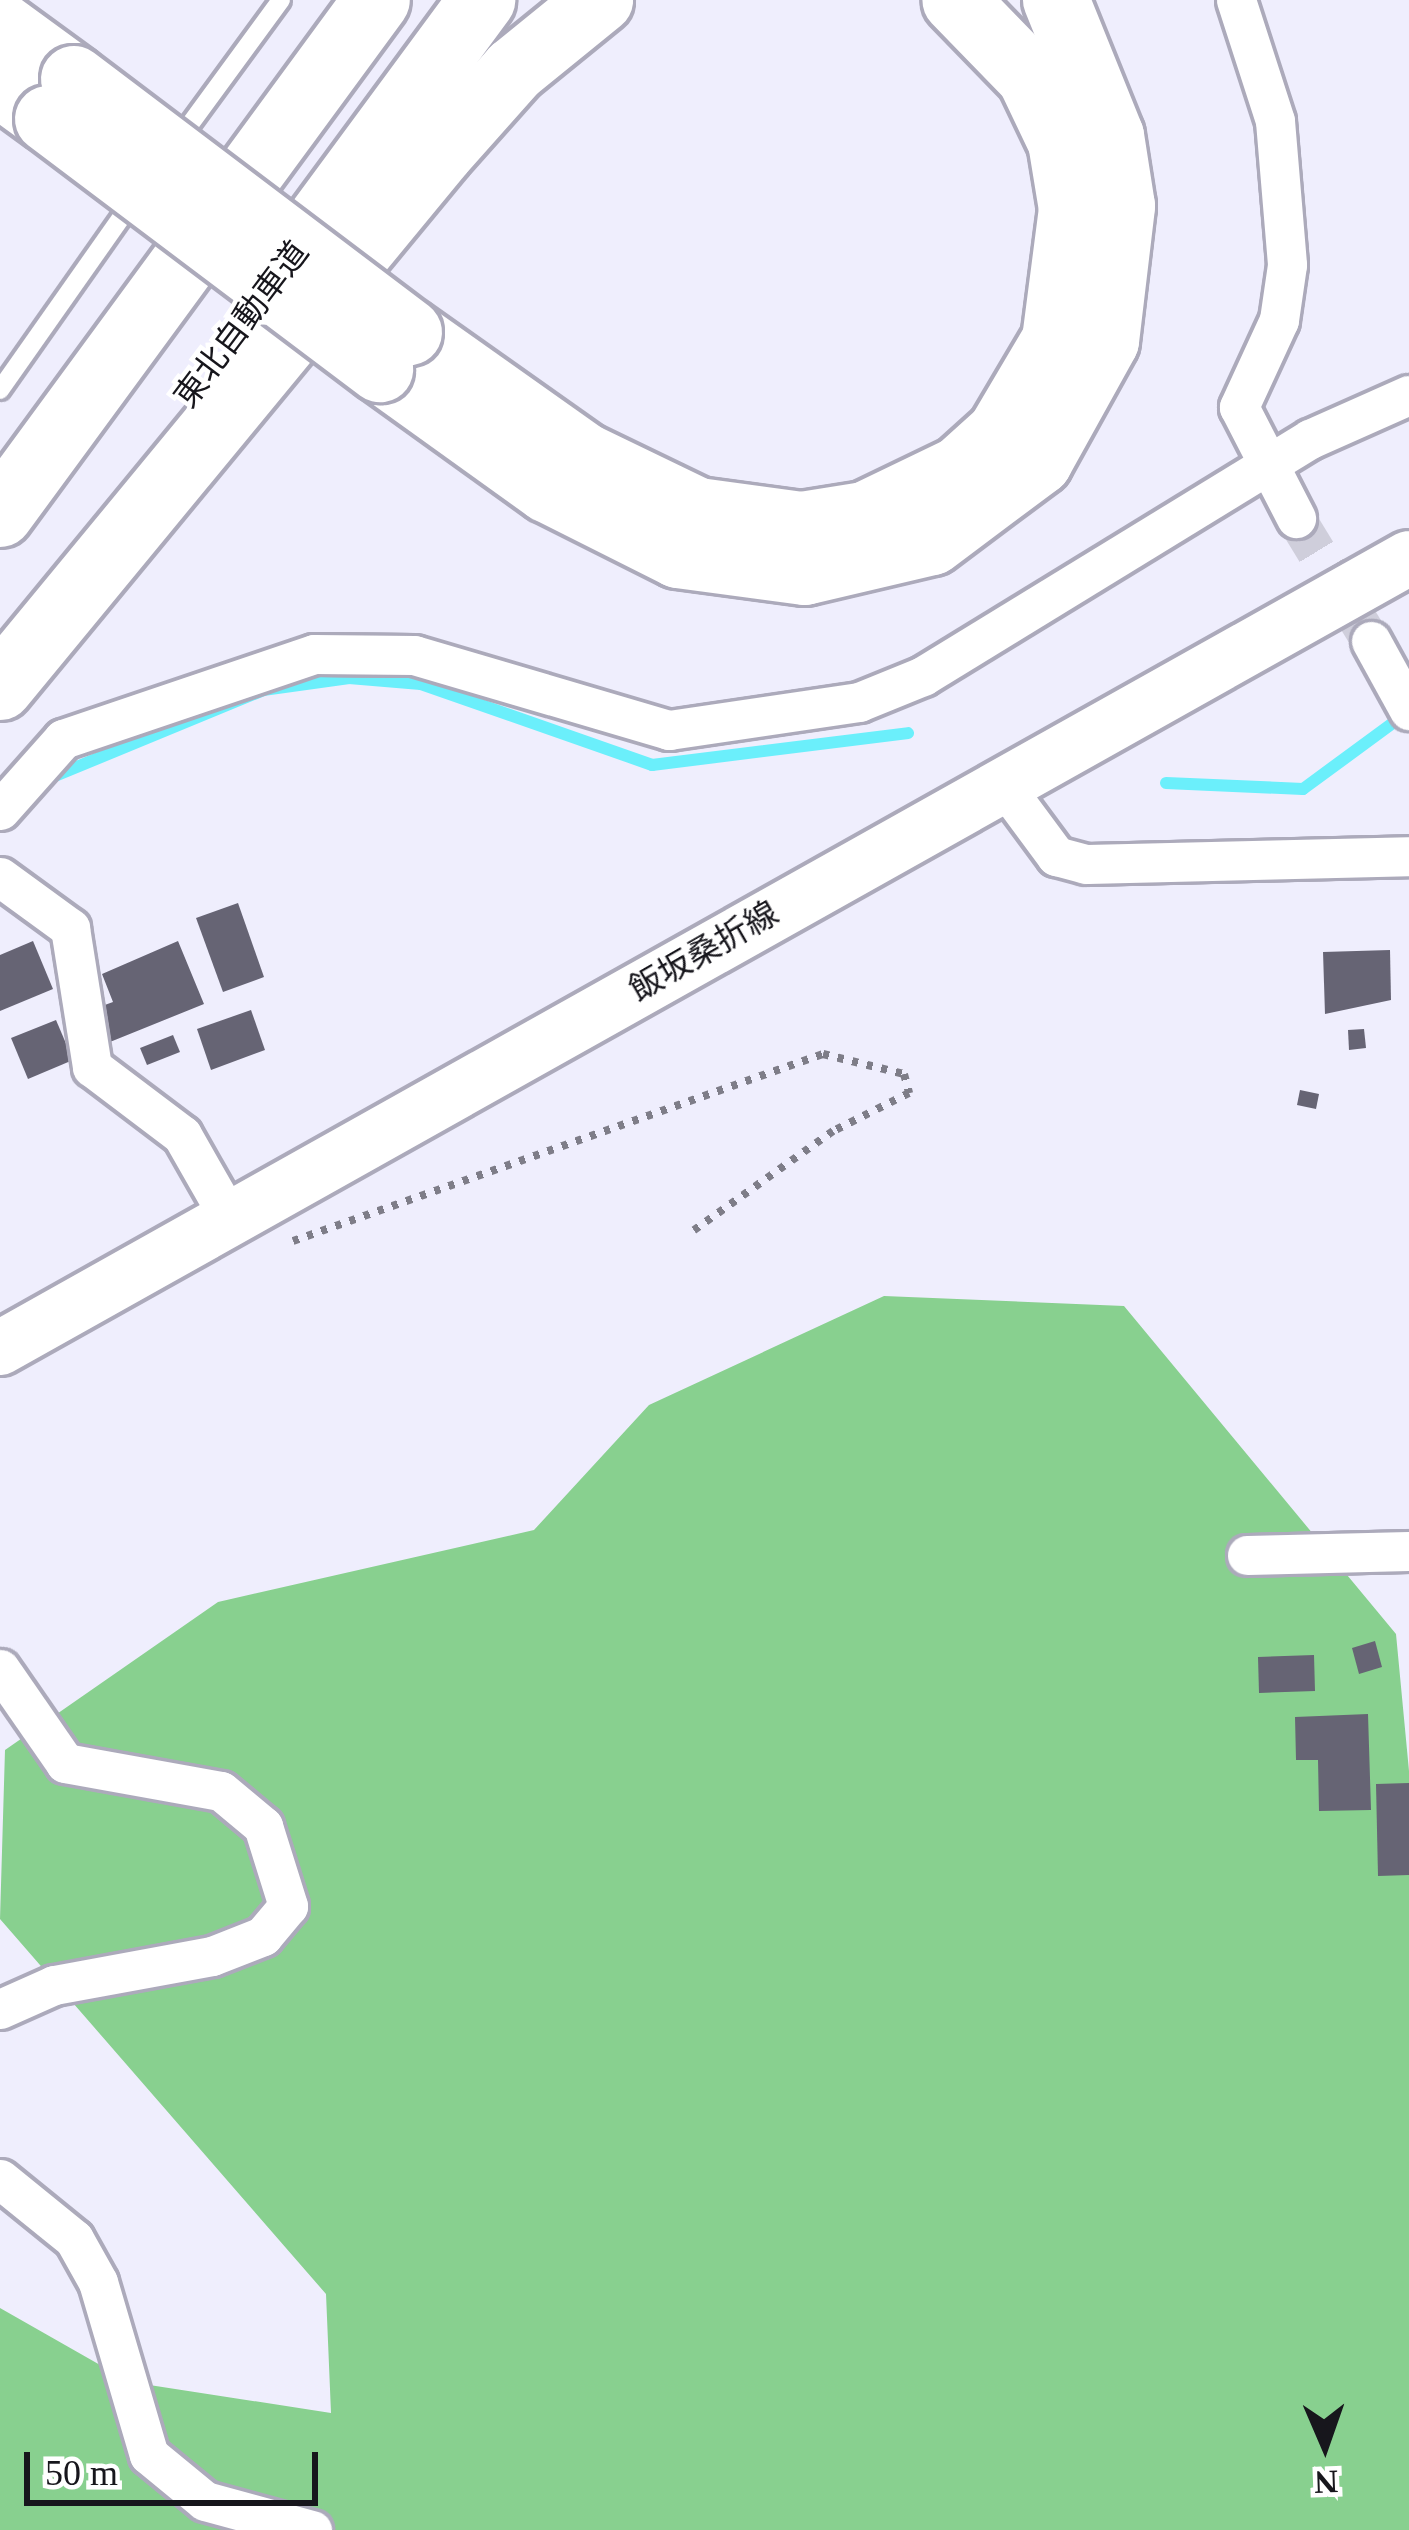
<!DOCTYPE html>
<html>
<head>
<meta charset="utf-8">
<style>
  body { margin:0 }
  #map { position:relative; width:1409px; height:2530px; overflow:hidden; background:#efeefd; font-family:"Times New Roman","Noto Sans JP",serif }
  div>[style] { position:absolute }
  [style*='--x'] { left:calc(var(--x)*1px); top:calc(var(--y)*1px); width:calc(var(--w)*1px); rotate:calc(var(--a)*1deg) }
  .forest>* { inset:0; background:#88d08f }
  .stream>* { height:12px; margin:-6px; padding:0 6px; transform-origin:6px; border-radius:6px; background:#6beffb }
  .building>* { inset:0; background:#666474 }
  .street-tunnel>* { height:39px; margin-top:-19.5px; transform-origin:0; background:repeating-linear-gradient(90deg,#cfcedb 0 39px,transparent 0 59px) }
  .path>* { height:8px; margin-top:-4px; transform-origin:0; background:repeating-linear-gradient(90deg,#7e7d88 0 6px,transparent 0 15px) }
  .roads { filter:drop-shadow(3px 0 #acaabb) drop-shadow(-3px 0 #acaabb) drop-shadow(0 3px #acaabb) drop-shadow(0 -3px #acaabb) }
  .lane>* { height:18px; margin:-9px; padding:0 9px; transform-origin:9px; border-radius:9px; background:#fff }
  .street>* { height:39px; margin:-19.5px; padding:0 19.5px; transform-origin:19.5px; border-radius:19.5px; background:#fff }
  .secondary>* { height:54px; margin:-27px; padding:0 27px; transform-origin:27px; border-radius:27px; background:#fff }
  .highway>* { height:66px; margin:-33px; padding:0 33px; transform-origin:33px; border-radius:33px; background:#fff }
  .bridges { filter:drop-shadow(3px 0 #acaabb) drop-shadow(-3px 0 #acaabb) drop-shadow(0 3px #acaabb) drop-shadow(0 -3px #acaabb) }
  .highway-bridge>* { height:66px; margin:-33px; padding:0 33px; transform-origin:33px; border-radius:33px; background:#fff }
  span { translate:-50% -50%; white-space:nowrap; text-align:center; line-height:1.15; -webkit-text-stroke:9px #fff; paint-order:stroke }
  .street-label { font-size:33px; color:#17161c }
  .north { position:absolute; left:1265px; top:2386px; width:120px; height:120px; -webkit-text-stroke:9px #fff; paint-order:stroke; rotate:178deg; font-size:33px; font-weight:700; line-height:48px; text-align:center; color:#17161c }
  .north::after { content:''; display:block; margin:auto; width:42px; height:54px; background:#17161c; clip-path:polygon(50% 0,100% 100%,50% 72%,0 100%) }
  .scale { position:absolute; left:24px; top:2452px; width:294px; height:54px; box-sizing:border-box; border:6px solid #17161c; border-top:0; padding-left:15px; font-size:36px; line-height:42px; white-space:nowrap; color:#17161c; -webkit-text-stroke:9px #fff; paint-order:stroke }
</style>
</head>
<body>
<div id="map">
  <div class="forest">
    <div style="clip-path:polygon(884px 1296px,1124px 1306px,1396px 1634px,1409px 1771px,1409px 2530px,0 2530px,0 2308px,130px 2382px,331px 2413px,326px 2294px,0 1919px,5px 1750px,218px 1602px,534px 1530px,649px 1405px)"></div>
  </div>
  <div class="stream">
    <div style="--x:50;--y:778;--w:230;--a:-22.4"></div>
    <div style="--x:263;--y:690;--w:87;--a:-7.9"></div>
    <div style="--x:349;--y:678;--w:72;--a:4.8"></div>
    <div style="--x:421;--y:684;--w:245;--a:19.3"></div>
    <div style="--x:652;--y:765;--w:258;--a:-7.1"></div>
    <div style="--x:1166;--y:783;--w:137;--a:2.5"></div>
    <div style="--x:1303;--y:789;--w:130;--a:-36.3"></div>
  </div>
  <div class="building">
    <div style="clip-path:polygon(238px 903px,264px 977px,223px 992px,196px 918px)"></div>
    <div style="clip-path:polygon(33px 941px,53px 989px,0 1011px,0 955px)"></div>
    <div style="clip-path:polygon(178px 941px,204px 1004px,105px 1044px,91px 1010px,113px 1002px,102px 974px)"></div>
    <div style="clip-path:polygon(1390px 950px,1391px 1000px,1325px 1014px,1323px 952px)"></div>
    <div style="clip-path:polygon(251px 1010px,265px 1050px,211px 1070px,197px 1029px)"></div>
    <div style="clip-path:polygon(56px 1020px,73px 1060px,28px 1079px,11px 1038px)"></div>
    <div style="clip-path:polygon(1364px 1029px,1366px 1048px,1349px 1050px,1348px 1030px)"></div>
    <div style="clip-path:polygon(173px 1035px,180px 1052px,147px 1065px,140px 1048px)"></div>
    <div style="clip-path:polygon(1300px 1090px,1319px 1094px,1316px 1109px,1297px 1105px)"></div>
    <div style="clip-path:polygon(1375px 1641px,1382px 1667px,1359px 1674px,1352px 1648px)"></div>
    <div style="clip-path:polygon(1314px 1655px,1315px 1691px,1259px 1693px,1258px 1657px)"></div>
    <div style="clip-path:polygon(1368px 1714px,1371px 1810px,1319px 1811px,1318px 1760px,1296px 1760px,1295px 1717px)"></div>
    <div style="clip-path:polygon(1409px 1783px,1409px 1875px,1378px 1876px,1376px 1784px)"></div>
  </div>
  <div class="street-tunnel">
    <div style="--x:1296;--y:518;--w:144;--a:58.6"></div>
  </div>
  <div class="path">
    <div style="--x:293;--y:1241;--w:562;--a:-19.43"></div>
    <div style="--x:823;--y:1054;--w:83;--a:13.9"></div>
    <div style="--x:904;--y:1074;--w:20;--a:75"></div>
    <div style="--x:909;--y:1093;--w:85;--a:153.4"></div>
    <div style="--x:833;--y:1131;--w:171;--a:144.5"></div>
  </div>
  <div class="roads">
    <div class="lane">
      <div style="--x:177;--y:142;--w:176;--a:-53.8"></div>
      <div style="--x:0;--y:390;--w:235;--a:-54.9"></div>
    </div>
    <div class="street">
      <div style="--x:1236;--y:0;--w:127;--a:72.1"></div>
      <div style="--x:1275;--y:121;--w:144;--a:85.2"></div>
      <div style="--x:1287;--y:265;--w:56;--a:98.3"></div>
      <div style="--x:1279;--y:320;--w:96;--a:114.7"></div>
      <div style="--x:1239;--y:407;--w:125;--a:62.8"></div>
      <div style="--x:1371;--y:641;--w:79;--a:61.2"></div>
      <div style="--x:1002;--y:783;--w:91;--a:53.5"></div>
      <div style="--x:1056;--y:856;--w:31;--a:15"></div>
      <div style="--x:1086;--y:864;--w:323;--a:-1.4"></div>
      <div style="--x:0;--y:810;--w:95;--a:-48.4"></div>
      <div style="--x:63;--y:739;--w:265;--a:-18.7"></div>
      <div style="--x:314;--y:654;--w:100;--a:0.6"></div>
      <div style="--x:414;--y:655;--w:266;--a:16.4"></div>
      <div style="--x:669;--y:730;--w:192;--a:-8.4"></div>
      <div style="--x:859;--y:702;--w:69;--a:-22.1"></div>
      <div style="--x:923;--y:676;--w:454;--a:-31.5"></div>
      <div style="--x:1310;--y:439;--w:108;--a:-24"></div>
      <div style="--x:0;--y:877;--w:87;--a:36.1"></div>
      <div style="--x:70;--y:928;--w:141;--a:81"></div>
      <div style="--x:92;--y:1067;--w:113;--a:37.1"></div>
      <div style="--x:182;--y:1135;--w:99;--a:60.3"></div>
      <div style="--x:1247;--y:1555;--w:162;--a:-1.4"></div>
      <div style="--x:0;--y:1669;--w:114;--a:55.3"></div>
      <div style="--x:65;--y:1763;--w:158;--a:10.2"></div>
      <div style="--x:221;--y:1791;--w:55;--a:39.8"></div>
      <div style="--x:263;--y:1826;--w:84;--a:72.6"></div>
      <div style="--x:288;--y:1906;--w:39;--a:130"></div>
      <div style="--x:263;--y:1936;--w:55;--a:158.6"></div>
      <div style="--x:212;--y:1956;--w:161;--a:169.6"></div>
      <div style="--x:54;--y:1985;--w:59;--a:156"></div>
      <div style="--x:0;--y:2179;--w:95;--a:39"></div>
      <div style="--x:74;--y:2239;--w:49;--a:60.8"></div>
      <div style="--x:98;--y:2282;--w:180;--a:73.6"></div>
      <div style="--x:149;--y:2455;--w:72;--a:39.4"></div>
      <div style="--x:205;--y:2501;--w:111;--a:15.2"></div>
    </div>
    <div class="secondary">
      <div style="--x:0;--y:1348;--w:1615;--a:-29.28"></div>
    </div>
    <div class="highway">
      <div style="--x:0;--y:25;--w:92;--a:36.1"></div>
      <div style="--x:0;--y:84;--w:59;--a:36.1"></div>
      <div style="--x:267;--y:292;--w:363;--a:-53.6"></div>
      <div style="--x:409;--y:332;--w:214;--a:35.3"></div>
      <div style="--x:584;--y:456;--w:127;--a:25.8"></div>
      <div style="--x:698;--y:511;--w:104;--a:7.7"></div>
      <div style="--x:801;--y:525;--w:65;--a:-8.9"></div>
      <div style="--x:865;--y:515;--w:106;--a:-25.8"></div>
      <div style="--x:960;--y:469;--w:54;--a:-42"></div>
      <div style="--x:1000;--y:433;--w:108;--a:-59.4"></div>
      <div style="--x:1055;--y:340;--w:132;--a:-82.6"></div>
      <div style="--x:1072;--y:209;--w:68;--a:-99.3"></div>
      <div style="--x:1061;--y:142;--w:72;--a:-115.5"></div>
      <div style="--x:1030;--y:77;--w:107;--a:-134.2"></div>
      <div style="--x:380;--y:369;--w:206;--a:35.7"></div>
      <div style="--x:547;--y:489;--w:147;--a:26.7"></div>
      <div style="--x:678;--y:555;--w:128;--a:7.6"></div>
      <div style="--x:805;--y:572;--w:130;--a:-13.3"></div>
      <div style="--x:932;--y:542;--w:134;--a:-36.8"></div>
      <div style="--x:1039;--y:462;--w:138;--a:-61"></div>
      <div style="--x:1106;--y:341;--w:136;--a:-83.2"></div>
      <div style="--x:1122;--y:206;--w:71;--a:-98.9"></div>
      <div style="--x:1111;--y:136;--w:147;--a:-112"></div>
      <div style="--x:0;--y:514;--w:637;--a:-53.74"></div>
      <div style="--x:0;--y:687;--w:693;--a:-50.5"></div>
      <div style="--x:441;--y:152;--w:110;--a:-48.3"></div>
      <div style="--x:514;--y:70;--w:111;--a:-39.1"></div>
    </div>
  </div>
  <div class="bridges">
    <div class="highway-bridge">
      <div style="--x:74;--y:79;--w:420;--a:37.1"></div>
      <div style="--x:48;--y:119;--w:416;--a:37"></div>
    </div>
  </div>
  <div class="street-label">
    <span style="left:242px;top:325px;rotate:-53deg">東北自動車道</span>
    <span style="left:704px;top:952px;rotate:-30deg">飯坂桑折線</span>
  </div>
  <div class="north">N</div>
  <div class="scale">50 m</div>
</div>
</body>
</html>
